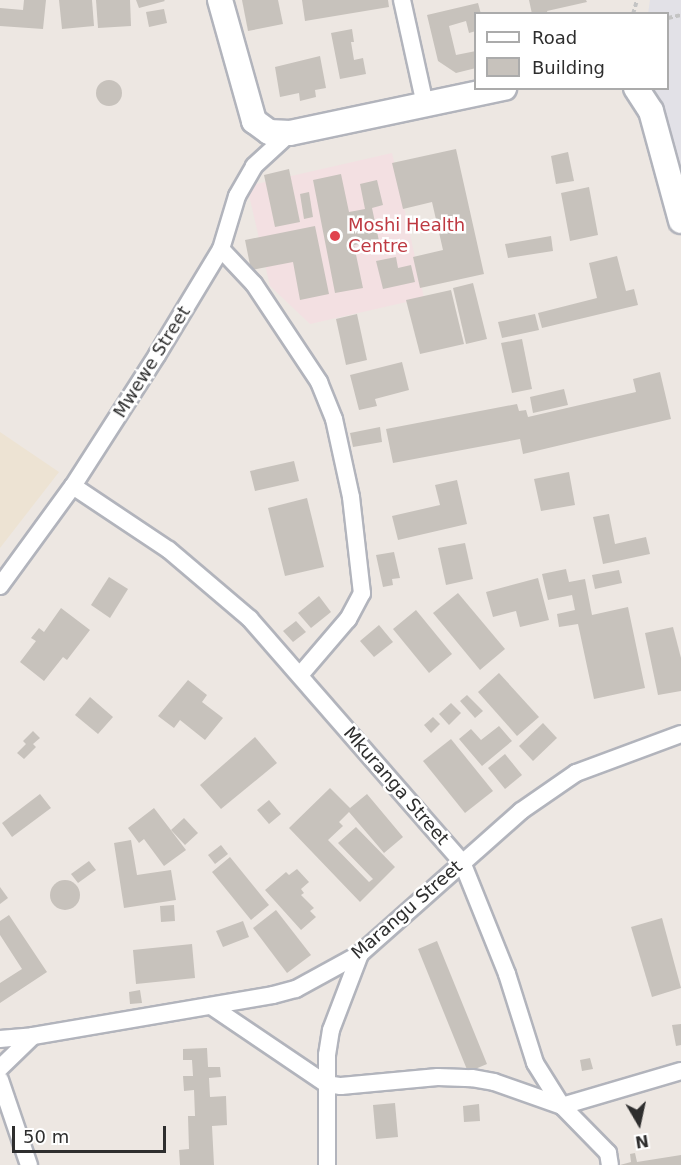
<!DOCTYPE html>
<html>
<head>
<meta charset="utf-8">
<style>
  body { margin:0 }
  #map { position:relative; width:681px; height:1165px; overflow:hidden; background:#ede7e2; font-family:"DejaVu Sans",sans-serif }
  div>[style] { position:absolute }
  [style*='--x'] { left:calc(var(--x)*1px); top:calc(var(--y)*1px); width:calc(var(--w)*1px); rotate:calc(var(--a)*1deg) }
  .industrial>* { inset:0; background:#e2e1e7 }
  .education>* { inset:0; background:#ede3d3 }
  .medical>* { inset:0; background:#f3e0e2 }
  .building>* { inset:0; background:#c7c2bc }
  .round { border-radius:50% }
  .path>* { height:4px; margin-top:-2px; transform-origin:0; background:repeating-linear-gradient(90deg,#c4c4c4 0 4.5px,transparent 0 7.5px) }
  .roads { filter:drop-shadow(2px 0 #b2b4bc) drop-shadow(-2px 0 #b2b4bc) drop-shadow(0 2px #b2b4bc) drop-shadow(0 -2px #b2b4bc) }
  .street>* { height:16px; margin:-8px; padding:0 8px; transform-origin:8px; border-radius:8px; background:#fff }
  .secondary>* { height:24px; margin:-12px; padding:0 12px; transform-origin:12px; border-radius:12px; background:#fff }
  .dots>* { width:16px; height:16px; translate:-50% -50%; box-sizing:border-box; border:3px solid #fff; border-radius:50% }
  span { translate:-50% -50%; white-space:nowrap; text-align:center; line-height:1.15; -webkit-text-stroke:5px #fff; paint-order:stroke }
  .health-label { font-size:18px; color:#be3a42 }
  .left { translate:0 -50%; text-align:left }
  .street-label { font-size:18px; color:#2e2e2e }
  .legend { position:absolute; left:474px; top:12px; width:195px; height:78px; box-sizing:border-box; background:#fff; border:2px solid #ababab; margin:0; padding:8px 10px; list-style:none; font-size:18px; color:#2e2e2e }
  .legend li { display:flex; align-items:center; gap:12px; height:30px }
  .legend b { width:30px; border:2px solid #ababab }
  .north { position:absolute; left:609px; top:1093px; width:60px; height:60px; -webkit-text-stroke:4px #fff; paint-order:stroke; rotate:171deg; font-size:16px; font-weight:700; line-height:24px; text-align:center; color:#2e2e2e }
  .north::after { content:''; display:block; margin:auto; width:21px; height:27px; background:#2e2e2e; clip-path:polygon(50% 0,100% 100%,50% 72%,0 100%) }
  .scale { position:absolute; left:12px; top:1126px; width:154px; height:27px; box-sizing:border-box; border:3px solid #2e2e2e; border-top:0; padding-left:8px; font-size:18px; line-height:21px; white-space:nowrap; color:#2e2e2e; -webkit-text-stroke:4px #fff; paint-order:stroke }
</style>
</head>
<body>
<div id="map">
  <div class="industrial">
    <div style="clip-path:polygon(650px 0,681px 0,681px 187px,654px 89px,668px 88px,668px 14px,648px 14px)"></div>
  </div>
  <div class="education">
    <div style="clip-path:polygon(0 432px,59px 472px,0 548px)"></div>
  </div>
  <div class="medical">
    <div style="clip-path:polygon(392px 153px,424px 298px,310px 324px,270px 286px,247px 186px)"></div>
  </div>
  <div class="building">
    <div style="clip-path:polygon(24px 0,46px 0,43px 29px,0 26px,0 8px,23px 10px)"></div>
    <div style="clip-path:polygon(59px 0,92px 0,94px 26px,62px 29px)"></div>
    <div style="clip-path:polygon(96px 0,130px 0,131px 26px,98px 28px)"></div>
    <div style="clip-path:polygon(136px 0,164px 0,165px 1px,139px 8px)"></div>
    <div style="clip-path:polygon(242px 0,278px 0,283px 24px,248px 31px)"></div>
    <div style="clip-path:polygon(302px 0,388px 0,389px 7px,305px 21px)"></div>
    <div style="clip-path:polygon(529px 0,586px 0,587px 2px,547px 11px,548px 14px,532px 14px)"></div>
    <div style="clip-path:polygon(478px 3px,481px 14px,476px 14px,476px 31px,469px 33px,466px 21px,449px 26px,456px 55px,476px 51px,476px 68px,456px 73px,438px 61px,427px 15px)"></div>
    <div style="clip-path:polygon(164px 9px,167px 23px,149px 27px,146px 12px)"></div>
    <div style="clip-path:polygon(352px 29px,354px 42px,351px 42px,354px 60px,363px 58px,366px 74px,340px 79px,331px 33px)"></div>
    <div style="clip-path:polygon(320px 56px,326px 88px,315px 90px,316px 97px,300px 101px,299px 93px,280px 97px,275px 67px)"></div>
    <div class="round" style="left:96px;top:80px;width:26px;height:26px"></div>
    <div style="clip-path:polygon(456px 149px,484px 274px,420px 288px,413px 257px,443px 250px,432px 202px,403px 209px,392px 163px)"></div>
    <div style="clip-path:polygon(568px 152px,574px 181px,556px 184px,551px 156px)"></div>
    <div style="clip-path:polygon(289px 169px,300px 222px,275px 227px,264px 175px)"></div>
    <div style="clip-path:polygon(341px 174px,349px 212px,365px 209px,360px 184px,377px 180px,383px 205px,372px 208px,379px 241px,354px 245px,363px 288px,335px 293px,313px 180px)"></div>
    <div style="clip-path:polygon(589px 187px,598px 235px,570px 241px,561px 193px)"></div>
    <div style="clip-path:polygon(309px 192px,313px 217px,304px 219px,300px 194px)"></div>
    <div style="clip-path:polygon(315px 226px,329px 294px,300px 300px,293px 262px,251px 270px,245px 240px)"></div>
    <div style="clip-path:polygon(551px 236px,553px 251px,508px 258px,505px 244px)"></div>
    <div style="clip-path:polygon(617px 256px,626px 291px,634px 289px,638px 305px,542px 328px,538px 313px,597px 298px,589px 263px)"></div>
    <div style="clip-path:polygon(396px 257px,398px 268px,411px 265px,415px 282px,383px 289px,376px 261px)"></div>
    <div style="clip-path:polygon(473px 283px,487px 339px,466px 344px,453px 288px)"></div>
    <div style="clip-path:polygon(451px 290px,464px 344px,420px 354px,406px 300px)"></div>
    <div style="clip-path:polygon(357px 314px,367px 360px,346px 365px,336px 319px)"></div>
    <div style="clip-path:polygon(535px 314px,539px 330px,502px 338px,498px 322px)"></div>
    <div style="clip-path:polygon(522px 339px,532px 389px,512px 393px,501px 343px)"></div>
    <div style="clip-path:polygon(402px 362px,409px 390px,375px 399px,377px 406px,359px 410px,350px 375px)"></div>
    <div style="clip-path:polygon(660px 372px,671px 419px,523px 454px,520px 439px,393px 463px,386px 429px,517px 404px,519px 411px,526px 410px,528px 417px,636px 392px,633px 379px)"></div>
    <div style="clip-path:polygon(564px 389px,568px 405px,533px 413px,530px 397px)"></div>
    <div style="clip-path:polygon(380px 427px,382px 442px,353px 447px,350px 433px)"></div>
    <div style="clip-path:polygon(294px 461px,299px 481px,255px 491px,250px 471px)"></div>
    <div style="clip-path:polygon(569px 472px,575px 505px,541px 511px,534px 479px)"></div>
    <div style="clip-path:polygon(457px 480px,467px 524px,398px 540px,392px 516px,440px 505px,435px 485px)"></div>
    <div style="clip-path:polygon(307px 498px,324px 567px,285px 576px,268px 508px)"></div>
    <div style="clip-path:polygon(609px 514px,615px 544px,646px 537px,650px 554px,603px 564px,593px 517px)"></div>
    <div style="clip-path:polygon(465px 543px,473px 579px,446px 585px,438px 548px)"></div>
    <div style="clip-path:polygon(394px 552px,400px 578px,392px 579px,393px 585px,383px 587px,376px 555px)"></div>
    <div style="clip-path:polygon(566px 569px,569px 582px,585px 579px,592px 615px,628px 607px,645px 688px,594px 699px,578px 624px,559px 627px,557px 614px,575px 610px,572px 595px,548px 600px,542px 574px)"></div>
    <div style="clip-path:polygon(619px 570px,622px 583px,595px 589px,592px 575px)"></div>
    <div style="clip-path:polygon(109px 577px,128px 589px,110px 618px,91px 605px)"></div>
    <div style="clip-path:polygon(538px 578px,549px 620px,520px 627px,516px 611px,493px 617px,486px 592px)"></div>
    <div style="clip-path:polygon(458px 593px,505px 649px,480px 670px,433px 613px)"></div>
    <div style="clip-path:polygon(319px 596px,331px 612px,311px 628px,298px 613px)"></div>
    <div style="clip-path:polygon(61px 608px,90px 630px,67px 660px,63px 657px,44px 681px,20px 662px,36px 641px,31px 638px,39px 628px,44px 632px)"></div>
    <div style="clip-path:polygon(416px 610px,452px 654px,429px 673px,393px 629px)"></div>
    <div style="clip-path:polygon(296px 621px,306px 632px,293px 642px,283px 631px)"></div>
    <div style="clip-path:polygon(379px 625px,393px 642px,374px 657px,360px 641px)"></div>
    <div style="clip-path:polygon(673px 627px,681px 658px,681px 691px,658px 695px,645px 633px)"></div>
    <div style="clip-path:polygon(499px 673px,539px 717px,517px 736px,478px 692px)"></div>
    <div style="clip-path:polygon(188px 680px,207px 695px,202px 702px,223px 718px,205px 740px,180px 720px,174px 728px,158px 716px)"></div>
    <div style="clip-path:polygon(467px 695px,483px 711px,475px 718px,460px 701px)"></div>
    <div style="clip-path:polygon(90px 697px,113px 717px,98px 734px,75px 715px)"></div>
    <div style="clip-path:polygon(451px 703px,461px 713px,449px 725px,439px 714px)"></div>
    <div style="clip-path:polygon(433px 717px,440px 724px,431px 733px,424px 725px)"></div>
    <div style="clip-path:polygon(543px 723px,557px 738px,533px 761px,519px 746px)"></div>
    <div style="clip-path:polygon(499px 726px,512px 741px,482px 766px,459px 739px,471px 729px,481px 740px)"></div>
    <div style="clip-path:polygon(33px 731px,40px 738px,33px 744px,36px 747px,24px 759px,17px 753px,26px 744px,23px 741px)"></div>
    <div style="clip-path:polygon(255px 737px,277px 763px,221px 809px,200px 785px)"></div>
    <div style="clip-path:polygon(451px 739px,493px 791px,465px 813px,423px 761px)"></div>
    <div style="clip-path:polygon(505px 754px,522px 775px,505px 789px,488px 768px)"></div>
    <div style="clip-path:polygon(330px 788px,350px 808px,367px 794px,403px 837px,384px 853px,349px 812px,339px 822px,343px 826px,328px 840px,369px 882px,373px 879px,338px 843px,356px 827px,395px 867px,360px 902px,289px 828px)"></div>
    <div style="clip-path:polygon(40px 794px,51px 808px,12px 837px,2px 823px)"></div>
    <div style="clip-path:polygon(269px 800px,281px 814px,269px 824px,257px 810px)"></div>
    <div style="clip-path:polygon(154px 808px,186px 850px,164px 866px,144px 839px,139px 843px,128px 828px)"></div>
    <div style="clip-path:polygon(184px 818px,198px 833px,185px 845px,171px 830px)"></div>
    <div style="clip-path:polygon(131px 840px,137px 875px,171px 870px,176px 900px,124px 908px,114px 843px)"></div>
    <div style="clip-path:polygon(221px 845px,228px 854px,215px 864px,208px 855px)"></div>
    <div style="clip-path:polygon(230px 857px,269px 905px,251px 920px,212px 872px)"></div>
    <div style="clip-path:polygon(89px 861px,96px 870px,78px 883px,71px 874px)"></div>
    <div style="clip-path:polygon(297px 869px,309px 882px,301px 889px,304px 893px,301px 895px,314px 908px,310px 911px,316px 917px,301px 930px,265px 890px,286px 872px,289px 875px)"></div>
    <div class="round" style="left:50px;top:880px;width:30px;height:30px"></div>
    <div style="clip-path:polygon(0 887px,8px 898px,0 904px)"></div>
    <div style="clip-path:polygon(174px 905px,175px 921px,161px 922px,160px 906px)"></div>
    <div style="clip-path:polygon(276px 910px,311px 955px,287px 973px,253px 928px)"></div>
    <div style="clip-path:polygon(9px 915px,47px 972px,0 1003px,0 983px,22px 969px,0 935px,0 921px)"></div>
    <div style="clip-path:polygon(662px 918px,681px 988px,652px 997px,631px 927px)"></div>
    <div style="clip-path:polygon(243px 921px,249px 937px,223px 947px,216px 931px)"></div>
    <div style="clip-path:polygon(437px 941px,487px 1064px,468px 1072px,418px 949px)"></div>
    <div style="clip-path:polygon(192px 944px,195px 978px,136px 984px,133px 950px)"></div>
    <div style="clip-path:polygon(140px 990px,142px 1003px,130px 1004px,129px 992px)"></div>
    <div style="clip-path:polygon(681px 1024px,681px 1045px,676px 1046px,672px 1025px)"></div>
    <div style="clip-path:polygon(207px 1048px,208px 1067px,220px 1067px,221px 1077px,209px 1078px,210px 1097px,226px 1096px,227px 1125px,212px 1126px,214px 1165px,180px 1165px,179px 1150px,189px 1149px,188px 1116px,195px 1116px,194px 1090px,184px 1091px,183px 1076px,193px 1076px,192px 1060px,183px 1060px,183px 1049px)"></div>
    <div style="clip-path:polygon(590px 1058px,593px 1069px,582px 1071px,580px 1060px)"></div>
    <div style="clip-path:polygon(395px 1103px,398px 1137px,376px 1139px,373px 1105px)"></div>
    <div style="clip-path:polygon(479px 1104px,480px 1121px,464px 1122px,463px 1106px)"></div>
    <div style="clip-path:polygon(635px 1153px,637px 1162px,681px 1155px,681px 1165px,620px 1165px,631px 1162px,630px 1154px)"></div>
  </div>
  <div class="path">
    <div style="--x:633;--y:14;--w:15;--a:-74"></div>
    <div style="--x:668;--y:18;--w:13;--a:-13"></div>
  </div>
  <div class="roads">
    <div class="street">
      <div style="--x:402;--y:0;--w:107;--a:77.6"></div>
      <div style="--x:221;--y:249;--w:48;--a:46.7"></div>
      <div style="--x:254;--y:284;--w:118;--a:56.4"></div>
      <div style="--x:319;--y:382;--w:40;--a:68"></div>
      <div style="--x:334;--y:419;--w:80;--a:77.7"></div>
      <div style="--x:351;--y:497;--w:97;--a:83.5"></div>
      <div style="--x:362;--y:593;--w:30;--a:118"></div>
      <div style="--x:348;--y:619;--w:74;--a:130.6"></div>
      <div style="--x:73;--y:486;--w:115;--a:33.7"></div>
      <div style="--x:169;--y:550;--w:106;--a:40.4"></div>
      <div style="--x:250;--y:619;--w:322;--a:48.9"></div>
      <div style="--x:462;--y:862;--w:121;--a:68.1"></div>
      <div style="--x:507;--y:974;--w:93;--a:72.5"></div>
      <div style="--x:535;--y:1063;--w:51;--a:57.9"></div>
      <div style="--x:562;--y:1106;--w:66;--a:45.6"></div>
      <div style="--x:608;--y:1153;--w:12;--a:81"></div>
      <div style="--x:0;--y:586;--w:124;--a:-53.9"></div>
      <div style="--x:73;--y:486;--w:156;--a:-57.3"></div>
      <div style="--x:157;--y:355;--w:124;--a:-58.9"></div>
      <div style="--x:221;--y:249;--w:55;--a:-73.2"></div>
      <div style="--x:237;--y:196;--w:34;--a:-60"></div>
      <div style="--x:254;--y:166;--w:49;--a:-42.5"></div>
      <div style="--x:211;--y:1006;--w:139;--a:34.1"></div>
      <div style="--x:326;--y:1084;--w:15;--a:8"></div>
      <div style="--x:341;--y:1086;--w:97;--a:-5.3"></div>
      <div style="--x:438;--y:1077;--w:34;--a:2"></div>
      <div style="--x:472;--y:1078;--w:22;--a:10"></div>
      <div style="--x:494;--y:1082;--w:72;--a:19.4"></div>
      <div style="--x:562;--y:1106;--w:124;--a:-16.4"></div>
      <div style="--x:0;--y:1039;--w:33;--a:-5"></div>
      <div style="--x:33;--y:1036;--w:243;--a:-9.7"></div>
      <div style="--x:273;--y:995;--w:24;--a:-15"></div>
      <div style="--x:296;--y:989;--w:73;--a:-28.7"></div>
      <div style="--x:360;--y:954;--w:215;--a:-41.6"></div>
      <div style="--x:521;--y:811;--w:67;--a:-34.6"></div>
      <div style="--x:576;--y:773;--w:112;--a:-20.4"></div>
      <div style="--x:0;--y:1068;--w:46;--a:-44.1"></div>
      <div style="--x:0;--y:1080;--w:90;--a:71.2"></div>
      <div style="--x:327;--y:1165;--w:110;--a:-90"></div>
      <div style="--x:327;--y:1055;--w:25;--a:-81"></div>
      <div style="--x:331;--y:1030;--w:81;--a:-69.1"></div>
    </div>
    <div class="secondary">
      <div style="--x:220;--y:0;--w:126;--a:74.3"></div>
      <div style="--x:254;--y:121;--w:19;--a:36"></div>
      <div style="--x:269;--y:132;--w:21;--a:3"></div>
      <div style="--x:290;--y:133;--w:219;--a:-11.9"></div>
      <div style="--x:636;--y:88;--w:27;--a:57"></div>
      <div style="--x:651;--y:111;--w:114;--a:74.7"></div>
    </div>
  </div>
  <div class="dots">
    <div style="left:335px;top:236px;background:#e0444e"></div>
  </div>
  <div class="health-label">
    <span class="left" style="left:348px;top:236px">Moshi Health<br>Centre</span>
  </div>
  <div class="street-label">
    <span style="left:152px;top:362px;rotate:-58deg">Mwewe Street</span>
    <span style="left:396px;top:786px;rotate:49deg">Mkuranga Street</span>
    <span style="left:407px;top:910px;rotate:-41deg">Marangu Street</span>
  </div>
  <ul class="legend">
  <li><b style="height:8px;background:#fff"></b>Road</li>
  <li><b style="height:16px;background:#c7c2bc"></b>Building</li>
  </ul>
  <div class="north">N</div>
  <div class="scale">50 m</div>
</div>
</body>
</html>
